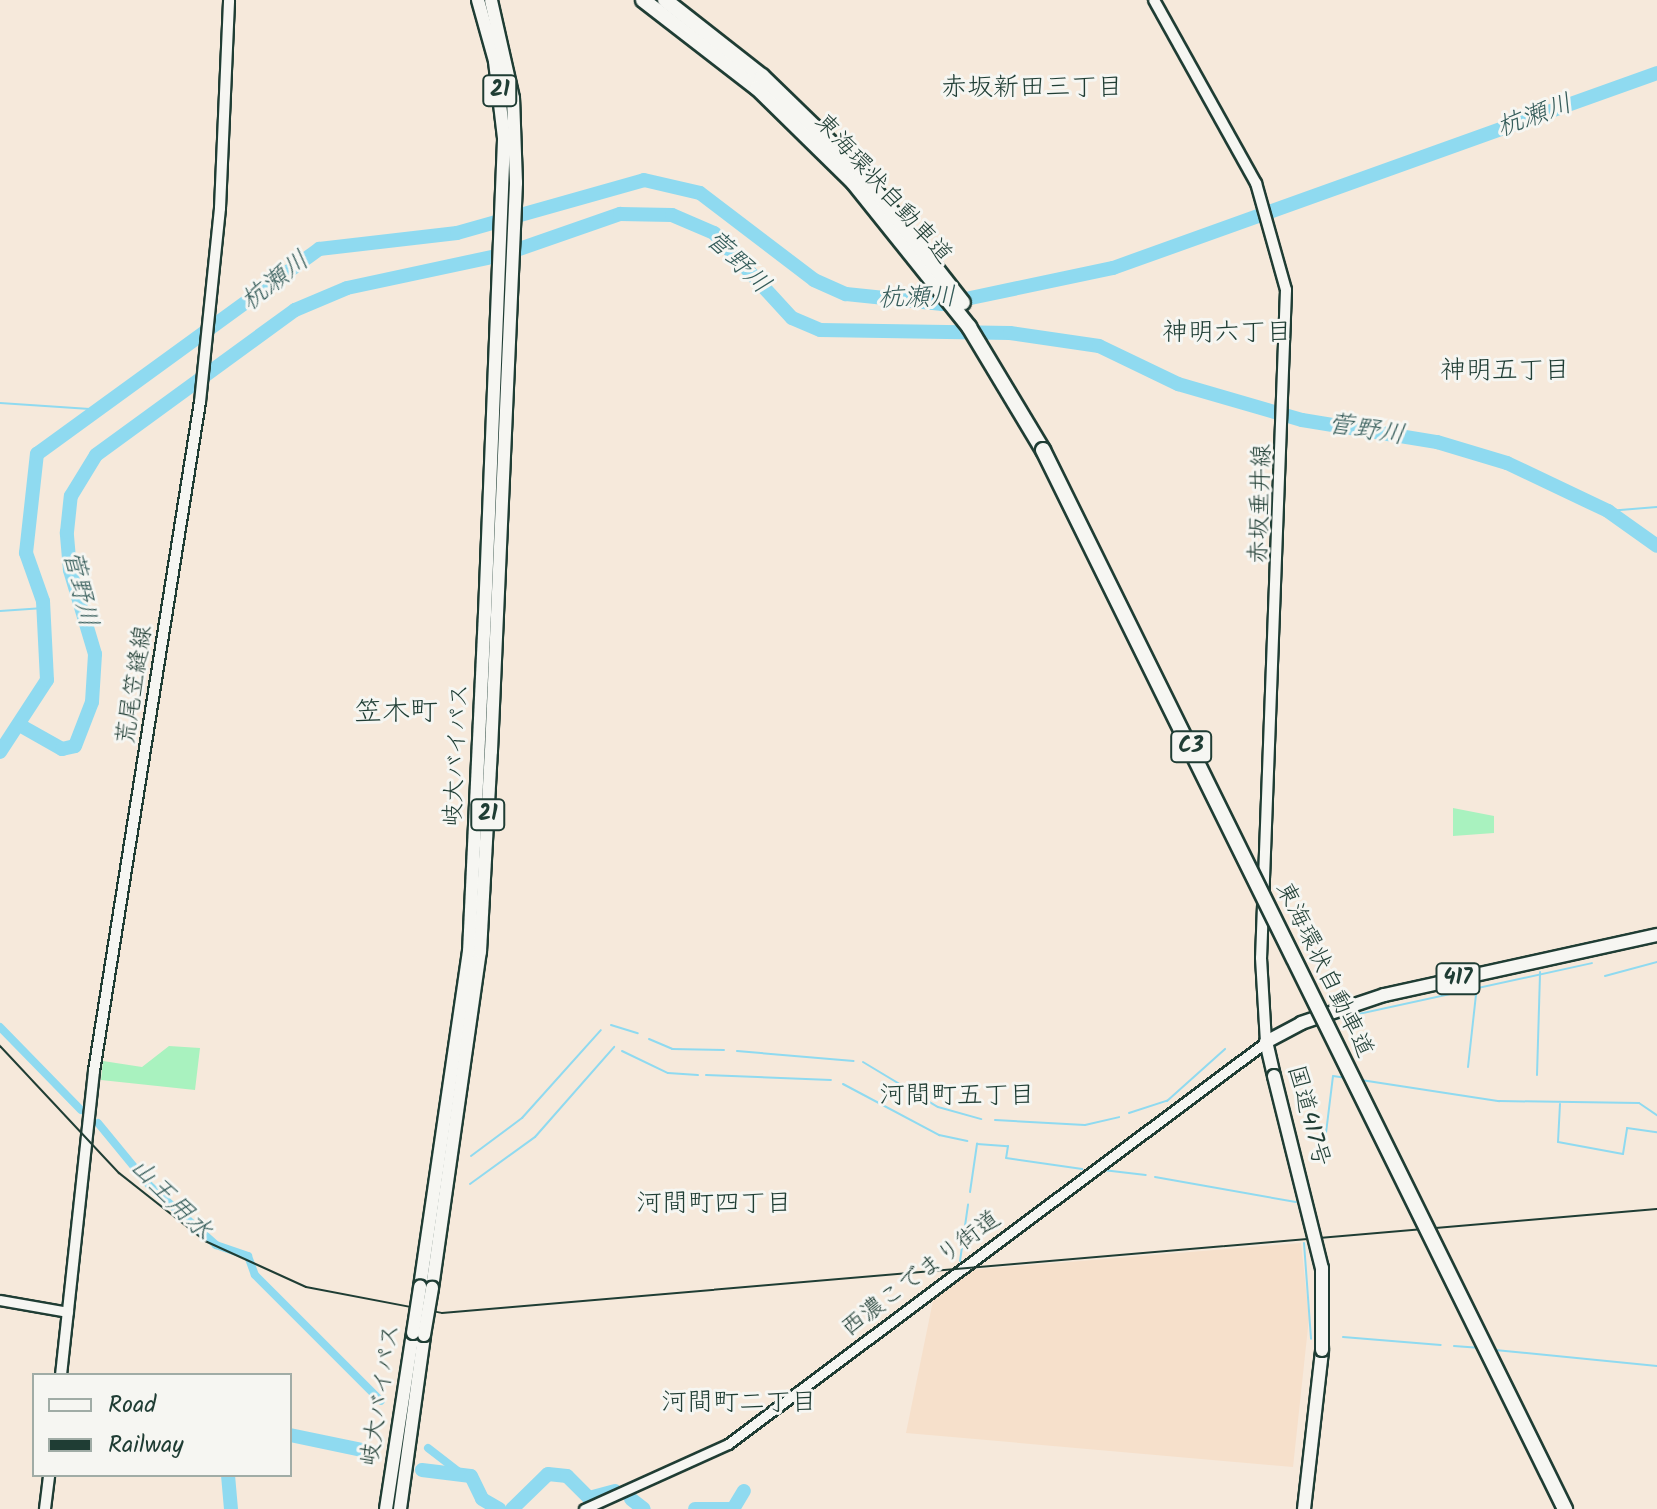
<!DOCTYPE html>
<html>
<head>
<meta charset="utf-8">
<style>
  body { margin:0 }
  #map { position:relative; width:1657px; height:1509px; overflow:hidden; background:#f6e9db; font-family:Kalam,"Klee One",sans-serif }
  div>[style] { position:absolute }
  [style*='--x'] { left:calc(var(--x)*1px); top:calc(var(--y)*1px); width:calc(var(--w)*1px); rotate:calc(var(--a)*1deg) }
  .built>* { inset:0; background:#f6e0cb }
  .green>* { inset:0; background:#a9f2bf }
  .stream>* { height:2px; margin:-1px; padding:0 1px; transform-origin:1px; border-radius:1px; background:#8fdaf0 }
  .canal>* { height:8px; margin:-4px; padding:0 4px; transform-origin:4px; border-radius:4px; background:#8fdaf0 }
  .river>* { height:14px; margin:-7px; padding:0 7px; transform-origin:7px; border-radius:7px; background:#8fdaf0 }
  .roads { filter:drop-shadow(2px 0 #1f3d34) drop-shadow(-2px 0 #1f3d34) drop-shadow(0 2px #1f3d34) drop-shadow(0 -2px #1f3d34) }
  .tertiary>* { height:9px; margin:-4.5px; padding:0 4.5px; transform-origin:4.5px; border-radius:4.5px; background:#f6f6f2 }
  .secondary>* { height:10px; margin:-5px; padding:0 5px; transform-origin:5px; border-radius:5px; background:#f6f6f2 }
  .trunk>* { height:12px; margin:-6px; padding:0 6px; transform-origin:6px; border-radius:6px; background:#f6f6f2 }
  .motorway>* { height:14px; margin:-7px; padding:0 7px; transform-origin:7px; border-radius:7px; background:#f6f6f2 }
  .rail>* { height:2px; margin:-1px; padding:0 1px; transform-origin:1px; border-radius:1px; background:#1f3d34 }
  .bridges { filter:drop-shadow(2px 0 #1f3d34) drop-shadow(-2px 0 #1f3d34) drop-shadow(0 2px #1f3d34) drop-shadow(0 -2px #1f3d34) }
  .trunk-bridge>* { height:12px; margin:-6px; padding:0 6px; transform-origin:6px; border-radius:6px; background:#f6f6f2 }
  .motorway-bridge>* { height:14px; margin:-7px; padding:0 7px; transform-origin:7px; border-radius:7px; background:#f6f6f2 }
  span { translate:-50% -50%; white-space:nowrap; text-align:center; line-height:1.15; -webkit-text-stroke:6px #f6f6f2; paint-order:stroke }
  .shield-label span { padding:2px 6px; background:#f6f6f2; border:2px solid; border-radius:6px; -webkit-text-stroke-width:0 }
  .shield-label { font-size:22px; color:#1f3d34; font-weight:700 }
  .street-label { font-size:24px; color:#1f3d34 }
  .neighbourhood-label { font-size:26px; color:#1f3d34 }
  .water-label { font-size:26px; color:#355c5a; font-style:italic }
  .quarter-label { font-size:28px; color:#1f3d34 }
  .legend { position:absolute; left:32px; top:1373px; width:260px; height:104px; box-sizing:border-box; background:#f6f6f2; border:2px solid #a0aca6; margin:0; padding:10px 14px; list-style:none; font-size:24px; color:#1f3d34 }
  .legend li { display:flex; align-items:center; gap:16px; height:40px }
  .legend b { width:40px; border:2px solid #a0aca6 }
</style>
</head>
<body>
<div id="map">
  <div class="built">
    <div style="clip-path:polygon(1301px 1243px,1309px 1318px,1293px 1467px,906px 1433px,934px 1296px,969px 1270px)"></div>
  </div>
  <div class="green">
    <div style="clip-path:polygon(1453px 808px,1494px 816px,1494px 833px,1453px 836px)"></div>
    <div style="clip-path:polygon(169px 1046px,200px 1048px,195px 1090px,101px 1080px,103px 1061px,142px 1067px)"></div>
  </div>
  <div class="stream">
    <div style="--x:0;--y:403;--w:90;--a:3.8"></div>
    <div style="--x:1608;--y:511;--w:49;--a:-4.7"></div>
    <div style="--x:0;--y:611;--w:44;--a:-3.9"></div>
    <div style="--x:1605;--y:976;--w:54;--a:-15.1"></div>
    <div style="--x:1331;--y:1020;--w:267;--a:-12.3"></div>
    <div style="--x:611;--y:1025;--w:28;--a:17"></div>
    <div style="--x:649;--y:1039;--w:25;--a:23"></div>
    <div style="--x:672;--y:1049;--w:52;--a:1.1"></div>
    <div style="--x:622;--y:1051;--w:51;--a:25.6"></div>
    <div style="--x:668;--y:1073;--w:30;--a:4"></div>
    <div style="--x:737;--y:1051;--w:117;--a:4.9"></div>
    <div style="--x:863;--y:1062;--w:87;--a:31"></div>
    <div style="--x:938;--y:1107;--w:45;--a:15.6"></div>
    <div style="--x:1468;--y:1067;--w:82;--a:-83.7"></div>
    <div style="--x:706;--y:1075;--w:125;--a:2.3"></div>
    <div style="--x:1537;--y:1075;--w:103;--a:-88.3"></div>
    <div style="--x:1361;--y:1080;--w:140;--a:8.7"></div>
    <div style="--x:1499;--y:1101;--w:140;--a:0.8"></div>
    <div style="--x:1639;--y:1103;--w:22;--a:34"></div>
    <div style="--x:843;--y:1084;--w:109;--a:28"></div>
    <div style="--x:939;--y:1135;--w:29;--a:12"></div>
    <div style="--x:1560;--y:1104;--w:38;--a:93"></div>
    <div style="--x:1558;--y:1142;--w:66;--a:10.5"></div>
    <div style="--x:1623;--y:1154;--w:26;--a:-81"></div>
    <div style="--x:1627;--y:1128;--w:30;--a:8"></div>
    <div style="--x:1129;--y:1113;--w:40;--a:-18"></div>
    <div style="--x:1167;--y:1101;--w:78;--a:-41.9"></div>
    <div style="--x:995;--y:1120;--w:90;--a:3.2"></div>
    <div style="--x:1085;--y:1125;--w:35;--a:-13"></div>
    <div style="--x:1326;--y:1133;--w:57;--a:-83"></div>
    <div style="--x:1333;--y:1076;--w:14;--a:8"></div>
    <div style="--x:471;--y:1156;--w:64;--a:-36.7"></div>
    <div style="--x:522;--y:1118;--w:118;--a:-48.1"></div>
    <div style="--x:1103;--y:1170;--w:43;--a:6.6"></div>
    <div style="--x:1155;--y:1177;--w:143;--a:10.1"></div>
    <div style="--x:470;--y:1184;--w:80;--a:-35.9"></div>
    <div style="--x:535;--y:1137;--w:120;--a:-48.7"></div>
    <div style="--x:970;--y:1192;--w:49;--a:-81.7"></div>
    <div style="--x:977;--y:1144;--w:31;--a:4"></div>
    <div style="--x:1008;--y:1146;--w:12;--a:99"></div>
    <div style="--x:1006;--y:1158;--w:77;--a:8.2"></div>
    <div style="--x:1304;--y:1243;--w:96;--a:85.8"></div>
    <div style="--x:960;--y:1261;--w:57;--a:-81.9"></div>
    <div style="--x:1343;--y:1337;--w:98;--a:4.7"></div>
    <div style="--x:1454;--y:1346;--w:27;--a:4"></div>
    <div style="--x:1495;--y:1350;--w:163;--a:5.6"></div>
  </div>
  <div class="canal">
    <div style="--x:0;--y:1027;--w:116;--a:45.7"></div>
    <div style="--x:98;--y:1123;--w:80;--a:50.6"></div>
    <div style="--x:149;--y:1185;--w:90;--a:41.8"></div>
    <div style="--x:216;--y:1245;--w:34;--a:19"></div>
    <div style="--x:248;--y:1256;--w:20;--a:70"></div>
    <div style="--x:255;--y:1275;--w:178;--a:45"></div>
    <div style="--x:428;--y:1448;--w:44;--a:37.6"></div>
  </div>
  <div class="river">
    <div style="--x:23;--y:727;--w:45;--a:29.4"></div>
    <div style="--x:62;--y:749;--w:13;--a:-13"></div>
    <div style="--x:75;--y:746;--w:47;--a:-68.9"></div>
    <div style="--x:92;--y:702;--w:48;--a:-86.4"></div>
    <div style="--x:95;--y:654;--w:88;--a:-106.6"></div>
    <div style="--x:70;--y:570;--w:38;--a:-95"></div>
    <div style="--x:67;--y:532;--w:36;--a:-84"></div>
    <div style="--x:71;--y:496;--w:48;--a:-58.6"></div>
    <div style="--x:96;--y:455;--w:246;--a:-36.1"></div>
    <div style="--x:295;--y:310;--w:56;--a:-22.9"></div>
    <div style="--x:347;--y:288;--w:162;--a:-12.1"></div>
    <div style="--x:505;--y:254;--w:122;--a:-19.2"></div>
    <div style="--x:620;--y:214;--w:52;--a:1.1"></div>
    <div style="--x:672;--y:215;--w:46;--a:23.2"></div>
    <div style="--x:714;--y:233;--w:115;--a:47.5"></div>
    <div style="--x:792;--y:318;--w:30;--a:23"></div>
    <div style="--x:820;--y:330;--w:190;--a:0.9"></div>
    <div style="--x:1010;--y:333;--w:90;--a:8.3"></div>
    <div style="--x:1099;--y:346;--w:88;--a:25.7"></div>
    <div style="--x:1178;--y:384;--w:129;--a:16.2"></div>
    <div style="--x:1302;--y:420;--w:137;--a:9.3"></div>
    <div style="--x:1437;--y:442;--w:73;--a:16.7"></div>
    <div style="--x:1507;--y:463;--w:112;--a:25.4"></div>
    <div style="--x:1608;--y:511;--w:60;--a:35.5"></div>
    <div style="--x:0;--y:752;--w:86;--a:-56.9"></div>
    <div style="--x:47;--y:680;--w:79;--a:-92.9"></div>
    <div style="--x:43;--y:601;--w:51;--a:-109.5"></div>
    <div style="--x:26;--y:553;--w:100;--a:-83.7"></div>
    <div style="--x:37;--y:454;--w:349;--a:-36"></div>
    <div style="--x:319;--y:249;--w:139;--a:-6.6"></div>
    <div style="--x:457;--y:233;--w:194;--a:-15.8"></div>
    <div style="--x:644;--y:180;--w:57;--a:13.1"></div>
    <div style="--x:700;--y:193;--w:143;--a:37.3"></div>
    <div style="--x:814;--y:280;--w:35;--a:24"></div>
    <div style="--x:846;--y:294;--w:97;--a:5.9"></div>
    <div style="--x:942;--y:304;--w:175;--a:-11.9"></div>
    <div style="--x:1113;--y:268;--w:578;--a:-19.72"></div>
    <div style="--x:290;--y:1435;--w:84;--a:11.7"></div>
    <div style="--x:422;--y:1470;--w:49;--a:7"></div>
    <div style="--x:471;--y:1476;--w:25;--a:64"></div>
    <div style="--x:482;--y:1499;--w:20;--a:30"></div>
    <div style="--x:228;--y:1475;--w:34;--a:85"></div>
    <div style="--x:631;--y:1499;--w:16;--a:38"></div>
    <div style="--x:512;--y:1509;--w:50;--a:-44.2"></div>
    <div style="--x:548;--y:1474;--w:19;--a:6"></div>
    <div style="--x:567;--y:1476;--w:31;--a:45"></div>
    <div style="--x:589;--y:1498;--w:27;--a:-15"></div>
    <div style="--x:695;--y:1509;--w:38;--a:0"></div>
    <div style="--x:733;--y:1509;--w:21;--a:-59"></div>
  </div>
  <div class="roads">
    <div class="tertiary">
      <div style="--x:0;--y:1300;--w:69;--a:10"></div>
      <div style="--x:584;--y:1509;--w:158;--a:-24.3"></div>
      <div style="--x:728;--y:1444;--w:672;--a:-36.77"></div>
    </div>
    <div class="secondary">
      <div style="--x:1154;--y:0;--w:210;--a:60.9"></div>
      <div style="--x:1256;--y:183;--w:111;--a:74.3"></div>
      <div style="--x:1286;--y:290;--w:668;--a:92.14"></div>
      <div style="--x:1261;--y:958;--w:84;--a:86.6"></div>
      <div style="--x:61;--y:1375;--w:306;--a:-83.8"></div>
      <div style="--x:94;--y:1071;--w:677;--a:-81"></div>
      <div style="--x:200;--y:402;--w:195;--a:-84.1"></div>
      <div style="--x:220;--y:208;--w:208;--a:-87.5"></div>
      <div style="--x:45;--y:1509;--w:34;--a:-83"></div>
    </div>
    <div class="trunk">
      <div style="--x:1274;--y:1076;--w:35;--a:-103"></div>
      <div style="--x:1266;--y:1042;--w:40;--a:-28"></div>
      <div style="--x:1301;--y:1023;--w:88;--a:-18.6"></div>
      <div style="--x:1384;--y:995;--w:280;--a:-12.4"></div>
      <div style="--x:420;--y:1287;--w:339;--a:-81.7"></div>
      <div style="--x:469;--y:952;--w:339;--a:-87.3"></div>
      <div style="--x:485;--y:613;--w:475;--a:-87.7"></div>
      <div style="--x:504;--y:138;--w:78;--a:-96.7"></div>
      <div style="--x:495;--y:61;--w:63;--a:-105.6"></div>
      <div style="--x:432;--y:1288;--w:339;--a:-81.9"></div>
      <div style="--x:480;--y:952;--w:201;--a:-86.9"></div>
      <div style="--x:491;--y:751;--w:569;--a:-87.48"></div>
      <div style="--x:516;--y:183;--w:85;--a:-92"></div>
      <div style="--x:513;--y:98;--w:100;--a:-102.7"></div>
      <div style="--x:386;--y:1509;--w:178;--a:-81.3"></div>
      <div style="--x:400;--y:1509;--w:176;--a:-82.1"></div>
      <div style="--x:1304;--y:1509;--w:160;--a:-83.5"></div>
    </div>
    <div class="motorway">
      <div style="--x:643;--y:0;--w:144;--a:37.7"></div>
      <div style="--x:757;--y:88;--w:134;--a:44.4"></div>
      <div style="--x:853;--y:182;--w:186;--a:51.3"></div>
      <div style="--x:969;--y:327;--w:144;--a:59"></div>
      <div style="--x:665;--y:0;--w:123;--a:38.1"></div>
      <div style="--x:762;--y:76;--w:136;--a:44.1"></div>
      <div style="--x:860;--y:171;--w:167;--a:52"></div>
    </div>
  </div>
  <div class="rail">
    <div style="--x:0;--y:1046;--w:174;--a:46.9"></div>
    <div style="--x:119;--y:1173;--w:110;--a:38.3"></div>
    <div style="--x:205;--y:1241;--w:111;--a:24.5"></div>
    <div style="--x:306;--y:1287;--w:138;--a:10.8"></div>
    <div style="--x:442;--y:1313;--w:1219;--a:-4.89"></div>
  </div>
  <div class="bridges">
    <div class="trunk-bridge">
      <div style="--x:1274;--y:1076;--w:198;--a:76"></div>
      <div style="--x:1322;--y:1268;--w:82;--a:90"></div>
      <div style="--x:413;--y:1333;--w:47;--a:-81.3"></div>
      <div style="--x:424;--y:1335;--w:48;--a:-80.3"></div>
    </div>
    <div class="motorway-bridge">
      <div style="--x:1043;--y:450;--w:1181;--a:63.76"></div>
    </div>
  </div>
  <div class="shield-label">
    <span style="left:500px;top:91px">21</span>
    <span style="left:1191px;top:747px">C3</span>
    <span style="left:488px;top:815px">21</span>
    <span style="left:1458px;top:979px">417</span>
  </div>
  <div class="street-label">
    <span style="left:883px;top:189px;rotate:48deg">東海環状自動車道</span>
    <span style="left:1261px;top:504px;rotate:-88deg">赤坂垂井線</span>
    <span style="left:135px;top:685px;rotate:-81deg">荒尾笠縫線</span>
    <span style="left:457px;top:755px;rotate:-87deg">岐大バイパス</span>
    <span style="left:1324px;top:970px;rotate:64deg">東海環状自動車道</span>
    <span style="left:1308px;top:1116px;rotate:75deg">国道417号</span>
    <span style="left:921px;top:1274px;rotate:-37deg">西濃こでまり街道</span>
    <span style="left:381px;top:1395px;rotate:-81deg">岐大バイパス</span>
  </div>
  <div class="neighbourhood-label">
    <span style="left:1032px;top:89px">赤坂新田三丁目</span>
    <span style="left:1227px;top:334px">神明六丁目</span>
    <span style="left:1505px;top:372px">神明五丁目</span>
    <span style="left:957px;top:1097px">河間町五丁目</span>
    <span style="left:714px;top:1205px">河間町四丁目</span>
    <span style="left:739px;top:1404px">河間町二丁目</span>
  </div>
  <div class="water-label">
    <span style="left:1535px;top:117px;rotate:-20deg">杭瀬川</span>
    <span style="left:737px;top:263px;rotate:44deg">菅野川</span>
    <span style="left:276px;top:282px;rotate:-38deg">杭瀬川</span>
    <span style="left:917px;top:299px;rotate:-1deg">杭瀬川</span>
    <span style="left:1366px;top:431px;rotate:9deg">菅野川</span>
    <span style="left:79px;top:589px;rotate:77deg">菅野川</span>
    <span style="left:170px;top:1200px;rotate:45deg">山王用水</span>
  </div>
  <div class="quarter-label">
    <span style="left:396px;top:713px">笠木町</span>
  </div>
  <ul class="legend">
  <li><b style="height:10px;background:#f6f6f2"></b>Road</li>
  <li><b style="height:10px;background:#1f3d34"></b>Railway</li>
  </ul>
</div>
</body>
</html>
